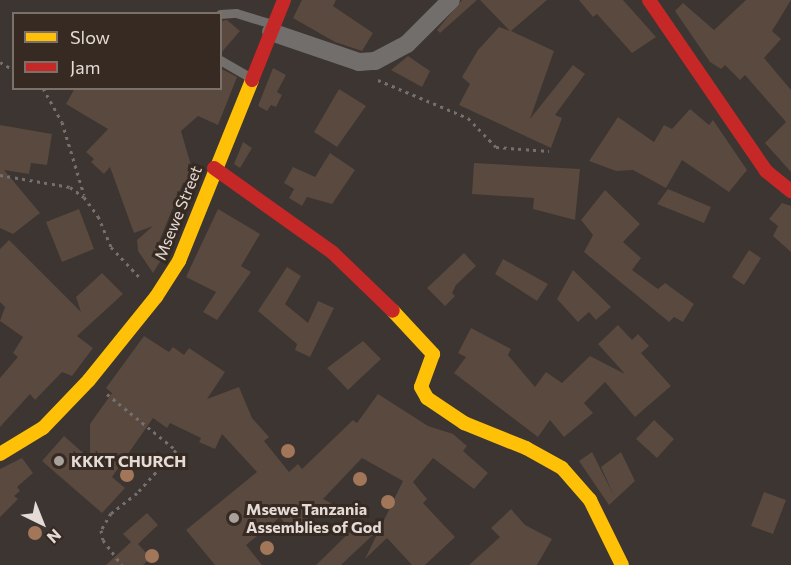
<!DOCTYPE html>
<html>
<head>
<meta charset="utf-8">
<style>
  body { margin:0 }
  #map { position:relative; width:791px; height:565px; overflow:hidden; background:#3c3531; font-family:Commissioner,sans-serif }
  div>[style] { position:absolute }
  [style*='--x'] { left:calc(var(--x)*1px); top:calc(var(--y)*1px); width:calc(var(--w)*1px); rotate:calc(var(--a)*1deg) }
  .building>* { inset:0; background:#59493e }
  .path>* { height:3px; margin-top:-1.5px; transform-origin:0; background:repeating-linear-gradient(90deg,#74706f 0 3px,transparent 0 7.5px) }
  .lane>* { height:9px; margin:-4.5px; padding:0 4.5px; transform-origin:4.5px; border-radius:4.5px; background:#726e6c }
  .street>* { height:18px; margin:-9px; padding:0 9px; transform-origin:9px; border-radius:9px; background:#726e6c }
  .slow>* { height:14px; margin:-7px; padding:0 7px; transform-origin:7px; border-radius:7px; background:#ffc107 }
  .jam>* { height:14px; margin:-7px; padding:0 7px; transform-origin:7px; border-radius:7px; background:#c62828 }
  .trees>* { width:14px; height:14px; margin:-7px; border-radius:50%; background:#a27659 }
  .dots>* { width:16px; height:16px; translate:-50% -50%; box-sizing:border-box; border:3px solid #362a22; border-radius:50% }
  span { translate:-50% -50%; white-space:nowrap; text-align:center; line-height:1.15; -webkit-text-stroke:6px #362a22; paint-order:stroke }
  .street-label { font-size:16px; color:#e4dbd6 }
  .poi-label { font-size:16px; color:#e4dbd6; font-weight:700 }
  .left { translate:0 -50%; text-align:left }
  .legend { position:absolute; left:12px; top:12px; width:210px; height:78px; box-sizing:border-box; background:#362a22; border:2px solid #7c716a; margin:0; padding:8px 10px; list-style:none; font-size:18px; color:#e4dbd6 }
  .legend li { display:flex; align-items:center; gap:12px; height:30px }
  .legend b { width:30px; border:2px solid #7c716a }
  .north { position:absolute; left:12px; top:493px; width:60px; height:60px; -webkit-text-stroke:4px #362a22; paint-order:stroke; rotate:137deg; font-size:16px; font-weight:700; line-height:24px; text-align:center; color:#e4dbd6 }
  .north::after { content:''; display:block; margin:auto; width:21px; height:27px; background:#e4dbd6; clip-path:polygon(50% 0,100% 100%,50% 72%,0 100%) }
</style>
</head>
<body>
<div id="map">
  <div class="building">
    <div style="clip-path:polygon(302px 0,336px 0,333px 6px,373px 33px,362px 51px,335px 42px,293px 18px)"></div>
    <div style="clip-path:polygon(462px 0,477px 0,440px 33px,437px 30px)"></div>
    <div style="clip-path:polygon(480px 0,547px 0,511px 31px,554px 51px,530px 119px,573px 65px,585px 74px,555px 115px,562px 118px,551px 148px,459px 105px,470px 84px,462px 77px,478px 50px,499px 27px,510px 31px)"></div>
    <div style="clip-path:polygon(579px 0,623px 0,656px 37px,632px 53px,597px 14px,593px 17px)"></div>
    <div style="clip-path:polygon(746px 0,791px 0,772px 31px,781px 39px,764px 58px,791px 90px,791px 172px,765px 143px,786px 122px,745px 75px,740px 80px,725px 65px,721px 69px,710px 62px,675px 11px,683px 3px,714px 30px)"></div>
    <div style="clip-path:polygon(227px 20px,240px 31px,221px 53px,220px 21px)"></div>
    <div style="clip-path:polygon(408px 56px,430px 71px,422px 87px,391px 70px)"></div>
    <div style="clip-path:polygon(220px 68px,237px 77px,218px 125px,198px 116px,181px 131px,195px 179px,183px 183px,159px 242px,166px 252px,153px 273px,138px 251px,137px 240px,153px 226px,134px 233px,110px 167px,104px 174px,91px 162px,94px 159px,86px 152px,108px 129px,66px 104px,75px 88px,220px 88px)"></div>
    <div style="clip-path:polygon(273px 68px,286px 75px,277px 92px,282px 95px,276px 107px,271px 105px,267px 111px,258px 106px)"></div>
    <div style="clip-path:polygon(339px 89px,366px 106px,337px 147px,314px 132px)"></div>
    <div style="clip-path:polygon(690px 109px,709px 125px,713px 120px,747px 170px,729px 192px,682px 160px,666px 188px,633px 170px,616px 171px,589px 161px,618px 117px,654px 142px,664px 125px,672px 129px)"></div>
    <div style="clip-path:polygon(0 125px,52px 134px,47px 165px,31px 163px,29px 174px,4px 170px,40px 213px,13px 234px,0 228px)"></div>
    <div style="clip-path:polygon(243px 142px,252px 148px,240px 168px,234px 164px)"></div>
    <div style="clip-path:polygon(330px 153px,355px 170px,332px 204px,307px 197px,302px 206px,289px 198px,294px 189px,284px 183px,293px 167px,315px 177px)"></div>
    <div style="clip-path:polygon(474px 163px,580px 169px,575px 220px,533px 209px,534px 198px,472px 194px)"></div>
    <div style="clip-path:polygon(668px 189px,711px 207px,704px 223px,657px 204px)"></div>
    <div style="clip-path:polygon(605px 190px,640px 224px,623px 242px,641px 258px,632px 270px,658px 289px,665px 283px,694px 304px,683px 322px,674px 317px,669px 322px,584px 252px,593px 235px,581px 220px)"></div>
    <div style="clip-path:polygon(782px 203px,791px 206px,791px 252px,773px 236px,778px 226px,769px 219px)"></div>
    <div style="clip-path:polygon(79px 209px,94px 249px,62px 262px,46px 222px)"></div>
    <div style="clip-path:polygon(218px 209px,260px 234px,241px 266px,251px 272px,217px 320px,203px 312px,216px 292px,186px 277px)"></div>
    <div style="clip-path:polygon(9px 240px,81px 312px,76px 297px,102px 273px,123px 294px,77px 336px,93px 348px,72px 376px,62px 372px,35px 400px,30px 394px,0 427px,0 378px,18px 357px,13px 353px,23px 337px,0 321px,5px 307px,0 302px,0 249px)"></div>
    <div style="clip-path:polygon(749px 250px,761px 258px,744px 285px,732px 277px)"></div>
    <div style="clip-path:polygon(464px 253px,476px 266px,456px 285px,452px 293px,455px 296px,445px 306px,427px 288px)"></div>
    <div style="clip-path:polygon(503px 259px,548px 284px,537px 301px,495px 274px)"></div>
    <div style="clip-path:polygon(287px 267px,301px 276px,285px 304px,308px 323px,318px 301px,334px 308px,310px 357px,295px 350px,297px 344px,258px 311px)"></div>
    <div style="clip-path:polygon(573px 270px,611px 307px,596px 320px,589px 312px,578px 322px,557px 299px)"></div>
    <div style="clip-path:polygon(618px 325px,632px 340px,638px 334px,649px 346px,641px 353px,671px 386px,635px 417px,605px 382px,584px 403px,593px 413px,564px 437px,550px 420px,538px 437px,454px 373px,466px 357px,458px 353px,471px 328px,511px 349px,508px 355px,535px 387px,546px 372px,562px 383px,590px 356px,625px 374px,598px 344px)"></div>
    <div style="clip-path:polygon(144px 336px,169px 352px,173px 347px,184px 355px,189px 348px,225px 372px,207px 399px,239px 387px,252px 418px,269px 437px,264px 441px,289px 472px,298px 464px,302px 469px,353px 420px,357px 423px,378px 394px,428px 426px,453px 434px,467px 446px,463px 451px,488px 473px,474px 489px,433px 458px,413px 482px,427px 499px,423px 503px,455px 537px,425px 565px,412px 565px,387px 538px,365px 559px,403px 481px,362px 458px,323px 499px,331px 503px,293px 534px,280px 517px,246px 545px,262px 565px,215px 565px,186px 530px,257px 472px,222px 434px,215px 449px,199px 442px,201px 438px,170px 423px,167px 428px,153px 418px,112px 477px,125px 488px,102px 513px,42px 461px,64px 436px,90px 459px,90px 424px,112px 393px,106px 388px)"></div>
    <div style="clip-path:polygon(363px 341px,381px 359px,348px 390px,327px 368px)"></div>
    <div style="clip-path:polygon(654px 420px,674px 439px,657px 458px,636px 439px)"></div>
    <div style="clip-path:polygon(592px 452px,614px 496px,601px 467px,621px 452px,635px 481px,609px 505px,579px 461px)"></div>
    <div style="clip-path:polygon(22px 458px,33px 473px,17px 487px,20px 491px,14px 496px,18px 499px,0 517px,0 469px)"></div>
    <div style="clip-path:polygon(764px 492px,786px 500px,773px 534px,751px 526px)"></div>
    <div style="clip-path:polygon(511px 509px,525px 525px,552px 539px,537px 565px,469px 565px,500px 537px,491px 528px)"></div>
    <div style="clip-path:polygon(147px 513px,158px 525px,138px 544px,151px 558px,143px 565px,106px 565px,131px 542px,123px 534px)"></div>
    <div style="clip-path:polygon(356px 526px,375px 533px,341px 565px,316px 565px)"></div>
  </div>
  <div class="path">
    <div style="--x:0;--y:62;--w:16;--a:30"></div>
    <div style="--x:378;--y:80;--w:98;--a:22.9"></div>
    <div style="--x:468;--y:118;--w:40;--a:46"></div>
    <div style="--x:496;--y:147;--w:53;--a:4.3"></div>
    <div style="--x:43;--y:88;--w:39;--a:61"></div>
    <div style="--x:62;--y:122;--w:76;--a:73.2"></div>
    <div style="--x:0;--y:175;--w:71;--a:9.7"></div>
    <div style="--x:70;--y:187;--w:17;--a:36"></div>
    <div style="--x:84;--y:197;--w:24;--a:54"></div>
    <div style="--x:98;--y:216;--w:34;--a:67"></div>
    <div style="--x:111;--y:247;--w:44;--a:46.8"></div>
    <div style="--x:107;--y:394;--w:89;--a:39.1"></div>
    <div style="--x:176;--y:450;--w:58;--a:132.2"></div>
    <div style="--x:137;--y:493;--w:33;--a:142"></div>
    <div style="--x:111;--y:513;--w:20;--a:120"></div>
    <div style="--x:101;--y:530;--w:10;--a:79"></div>
    <div style="--x:103;--y:540;--w:31;--a:53"></div>
  </div>
  <div class="lane">
    <div style="--x:220;--y:14;--w:16;--a:-4"></div>
    <div style="--x:236;--y:13;--w:38;--a:17"></div>
    <div style="--x:220;--y:60;--w:34;--a:30"></div>
  </div>
  <div class="street">
    <div style="--x:271;--y:32;--w:93;--a:18.8"></div>
    <div style="--x:359;--y:62;--w:16;--a:-4"></div>
    <div style="--x:375;--y:61;--w:36;--a:-28"></div>
    <div style="--x:407;--y:44;--w:62;--a:-45"></div>
  </div>
  <div class="slow">
    <div style="--x:393;--y:311;--w:59;--a:47.1"></div>
    <div style="--x:433;--y:354;--w:35;--a:110"></div>
    <div style="--x:421;--y:387;--w:13;--a:61"></div>
    <div style="--x:427;--y:398;--w:45;--a:34"></div>
    <div style="--x:464;--y:423;--w:67;--a:22"></div>
    <div style="--x:526;--y:448;--w:41;--a:29.1"></div>
    <div style="--x:562;--y:468;--w:43;--a:48.8"></div>
    <div style="--x:590;--y:500;--w:72;--a:63.8"></div>
    <div style="--x:0;--y:454;--w:50;--a:-31.2"></div>
    <div style="--x:43;--y:428;--w:66;--a:-46.2"></div>
    <div style="--x:89;--y:380;--w:107;--a:-51.1"></div>
    <div style="--x:156;--y:297;--w:43;--a:-57.4"></div>
    <div style="--x:179;--y:261;--w:195;--a:-68"></div>
  </div>
  <div class="jam">
    <div style="--x:649;--y:0;--w:207;--a:55.6"></div>
    <div style="--x:766;--y:171;--w:32;--a:39"></div>
    <div style="--x:252;--y:80;--w:86;--a:-68.2"></div>
    <div style="--x:214;--y:168;--w:146;--a:35.5"></div>
    <div style="--x:333;--y:253;--w:83;--a:44"></div>
  </div>
  <div class="trees">
    <div style="left:288px;top:451px"></div>
    <div style="left:127px;top:475px"></div>
    <div style="left:360px;top:479px"></div>
    <div style="left:388px;top:502px"></div>
    <div style="left:35px;top:533px"></div>
    <div style="left:267px;top:548px"></div>
    <div style="left:152px;top:556px"></div>
  </div>
  <div class="dots">
    <div style="left:59px;top:461px;background:#a9a19c"></div>
    <div style="left:234px;top:518px;background:#a9a19c"></div>
  </div>
  <div class="street-label">
    <span style="left:178px;top:213px;rotate:-68deg">Msewe Street</span>
  </div>
  <div class="poi-label">
    <span class="left" style="left:71px;top:461px">KKKT CHURCH</span>
    <span class="left" style="left:246px;top:518px">Msewe Tanzania<br>Assemblies of God</span>
  </div>
  <ul class="legend">
  <li><b style="height:8px;background:#ffc107"></b>Slow</li>
  <li><b style="height:8px;background:#c62828"></b>Jam</li>
  </ul>
  <div class="north">N</div>
</div>
</body>
</html>
